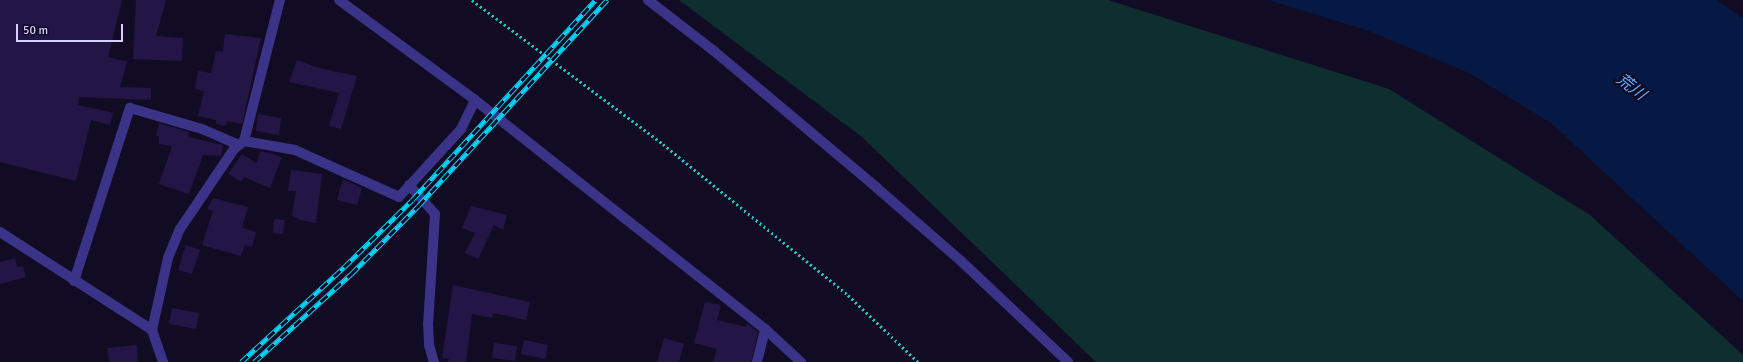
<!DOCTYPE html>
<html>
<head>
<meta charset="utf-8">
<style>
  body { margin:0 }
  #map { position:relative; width:1743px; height:362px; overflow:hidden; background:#110c24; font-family:Signika,"Noto Sans JP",sans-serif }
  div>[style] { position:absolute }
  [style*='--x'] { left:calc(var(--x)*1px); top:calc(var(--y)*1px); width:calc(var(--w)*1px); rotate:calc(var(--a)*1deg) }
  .green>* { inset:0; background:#0f2e2f }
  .water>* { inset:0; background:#051944 }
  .building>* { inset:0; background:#231647 }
  .path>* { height:2.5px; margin-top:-1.25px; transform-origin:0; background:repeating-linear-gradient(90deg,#23bfbe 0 2px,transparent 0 5px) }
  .minor>* { height:10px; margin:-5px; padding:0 5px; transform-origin:5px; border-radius:5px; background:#3a3388 }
  .rail>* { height:4.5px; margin-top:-2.25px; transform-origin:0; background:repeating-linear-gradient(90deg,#110c24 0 9px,#00d5fa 0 18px); box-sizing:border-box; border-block:1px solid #00d5fa }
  span { translate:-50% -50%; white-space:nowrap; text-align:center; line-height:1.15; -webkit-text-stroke:4px #110c24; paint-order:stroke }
  .water-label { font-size:16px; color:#5dacff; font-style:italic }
  .scale { position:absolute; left:16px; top:24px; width:107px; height:18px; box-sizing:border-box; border:2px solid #d7cfff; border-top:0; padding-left:5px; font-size:12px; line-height:14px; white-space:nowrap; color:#d7cfff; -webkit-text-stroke:3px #110c24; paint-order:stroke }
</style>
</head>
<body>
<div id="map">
  <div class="green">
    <div style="clip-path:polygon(679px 0,1108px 0,1389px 89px,1590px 215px,1743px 355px,1743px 362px,1096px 362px,862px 137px)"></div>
  </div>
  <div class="water">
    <div style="clip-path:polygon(1268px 0,1717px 0,1743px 18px,1743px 301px,1551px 123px,1469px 73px,1369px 31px)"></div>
  </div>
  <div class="building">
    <div style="clip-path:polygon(0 0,122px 0,108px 57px,127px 62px,120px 87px,151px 88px,151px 100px,79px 97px,78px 105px,113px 113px,110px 125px,91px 120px,76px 181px,0 162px)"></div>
    <div style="clip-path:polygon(136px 0,166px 0,156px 36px,183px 38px,182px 61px,133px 59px)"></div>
    <div style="clip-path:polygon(225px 34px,261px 38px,242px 124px,227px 121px,226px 126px,216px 124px,216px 120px,198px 116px,204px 91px,195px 89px,198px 71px,211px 73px,216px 51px,223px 52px)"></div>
    <div style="clip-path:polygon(297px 60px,319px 68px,357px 76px,341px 129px,329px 126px,339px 93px,289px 82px)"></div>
    <div style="clip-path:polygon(258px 114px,281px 118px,279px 135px,256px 131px)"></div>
    <div style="clip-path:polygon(159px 123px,189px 132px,188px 137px,223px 145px,221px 156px,203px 155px,189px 194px,159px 184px,172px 146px,159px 144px,159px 136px,156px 136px)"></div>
    <div style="clip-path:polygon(261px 151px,282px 157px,270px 188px,244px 177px,241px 182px,228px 174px,242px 154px,256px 163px)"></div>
    <div style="clip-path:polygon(291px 170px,322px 174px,316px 223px,300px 220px,292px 215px,296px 191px,288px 191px)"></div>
    <div style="clip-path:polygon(343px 179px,362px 188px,357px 205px,337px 200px)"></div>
    <div style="clip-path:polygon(213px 198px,248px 207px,242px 228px,256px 232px,252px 247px,245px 245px,241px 256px,202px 245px,213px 211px,207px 209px)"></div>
    <div style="clip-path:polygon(471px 206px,507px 215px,503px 230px,494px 225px,478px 259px,465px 253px,475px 233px,462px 228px)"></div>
    <div style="clip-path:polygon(274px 219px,285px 220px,283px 234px,273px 233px)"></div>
    <div style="clip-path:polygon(186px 245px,200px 250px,192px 274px,178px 270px)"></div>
    <div style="clip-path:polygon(15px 258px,17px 267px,23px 266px,26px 277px,0 284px,0 262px)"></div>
    <div style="clip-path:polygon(453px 285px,530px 302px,526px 320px,493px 313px,492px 318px,472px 314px,466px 362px,448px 362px,449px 359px,442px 358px)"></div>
    <div style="clip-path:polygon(705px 302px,721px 305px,717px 320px,746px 327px,747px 323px,758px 332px,751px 362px,713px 362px,717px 349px,694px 343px)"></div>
    <div style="clip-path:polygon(172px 308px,199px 313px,196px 329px,169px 324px)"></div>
    <div style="clip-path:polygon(664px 338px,684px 344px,679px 362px,657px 362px)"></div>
    <div style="clip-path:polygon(524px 340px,548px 345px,545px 359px,521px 354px)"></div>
    <div style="clip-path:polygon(494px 343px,517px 346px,515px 361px,492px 358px)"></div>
    <div style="clip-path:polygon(137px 345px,138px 362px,109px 362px,107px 348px)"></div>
  </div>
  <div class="path">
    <div style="--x:472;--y:0;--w:239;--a:37"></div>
    <div style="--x:663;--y:144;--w:239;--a:39.2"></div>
    <div style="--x:848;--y:295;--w:97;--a:43.7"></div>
  </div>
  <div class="minor">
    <div style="--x:339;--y:0;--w:169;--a:36.3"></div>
    <div style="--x:475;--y:100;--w:370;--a:38.3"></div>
    <div style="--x:765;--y:329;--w:49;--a:42.5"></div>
    <div style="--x:648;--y:0;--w:83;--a:37.7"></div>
    <div style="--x:714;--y:51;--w:213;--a:40"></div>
    <div style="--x:877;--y:188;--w:111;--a:41"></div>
    <div style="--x:961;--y:261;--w:147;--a:43.3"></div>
    <div style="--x:244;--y:141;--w:52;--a:10"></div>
    <div style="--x:295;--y:150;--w:114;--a:24.3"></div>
    <div style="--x:399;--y:197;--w:92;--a:-47.6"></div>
    <div style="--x:461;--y:129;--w:32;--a:-64"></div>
    <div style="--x:409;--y:185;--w:39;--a:48"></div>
    <div style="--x:435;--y:214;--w:110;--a:93.6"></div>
    <div style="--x:428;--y:324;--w:21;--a:87"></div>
    <div style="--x:429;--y:345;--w:18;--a:74"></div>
    <div style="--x:0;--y:232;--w:181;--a:32.8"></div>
    <div style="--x:152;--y:330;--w:34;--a:71"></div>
    <div style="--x:74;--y:281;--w:182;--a:-72.1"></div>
    <div style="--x:130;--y:108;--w:75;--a:16.3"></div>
    <div style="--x:202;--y:129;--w:40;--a:23.4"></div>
    <div style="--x:152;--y:330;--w:74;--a:-77.5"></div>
    <div style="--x:168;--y:258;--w:31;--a:-68"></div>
    <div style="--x:180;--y:229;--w:97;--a:-56"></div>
    <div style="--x:234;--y:149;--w:13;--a:-39"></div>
    <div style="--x:244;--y:141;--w:146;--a:-75.7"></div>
    <div style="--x:757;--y:362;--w:34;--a:-76"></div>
  </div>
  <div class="rail">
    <div style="--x:241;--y:362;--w:140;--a:-42.7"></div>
    <div style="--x:344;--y:267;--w:95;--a:-44.6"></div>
    <div style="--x:412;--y:200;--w:271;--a:-47.5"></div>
    <div style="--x:254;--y:362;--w:131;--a:-42.2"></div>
    <div style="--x:351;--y:274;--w:95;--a:-45.4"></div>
    <div style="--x:418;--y:206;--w:280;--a:-47.5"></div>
  </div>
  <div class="water-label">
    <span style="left:1631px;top:87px;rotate:38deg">荒川</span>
  </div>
  <div class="scale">50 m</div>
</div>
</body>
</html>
